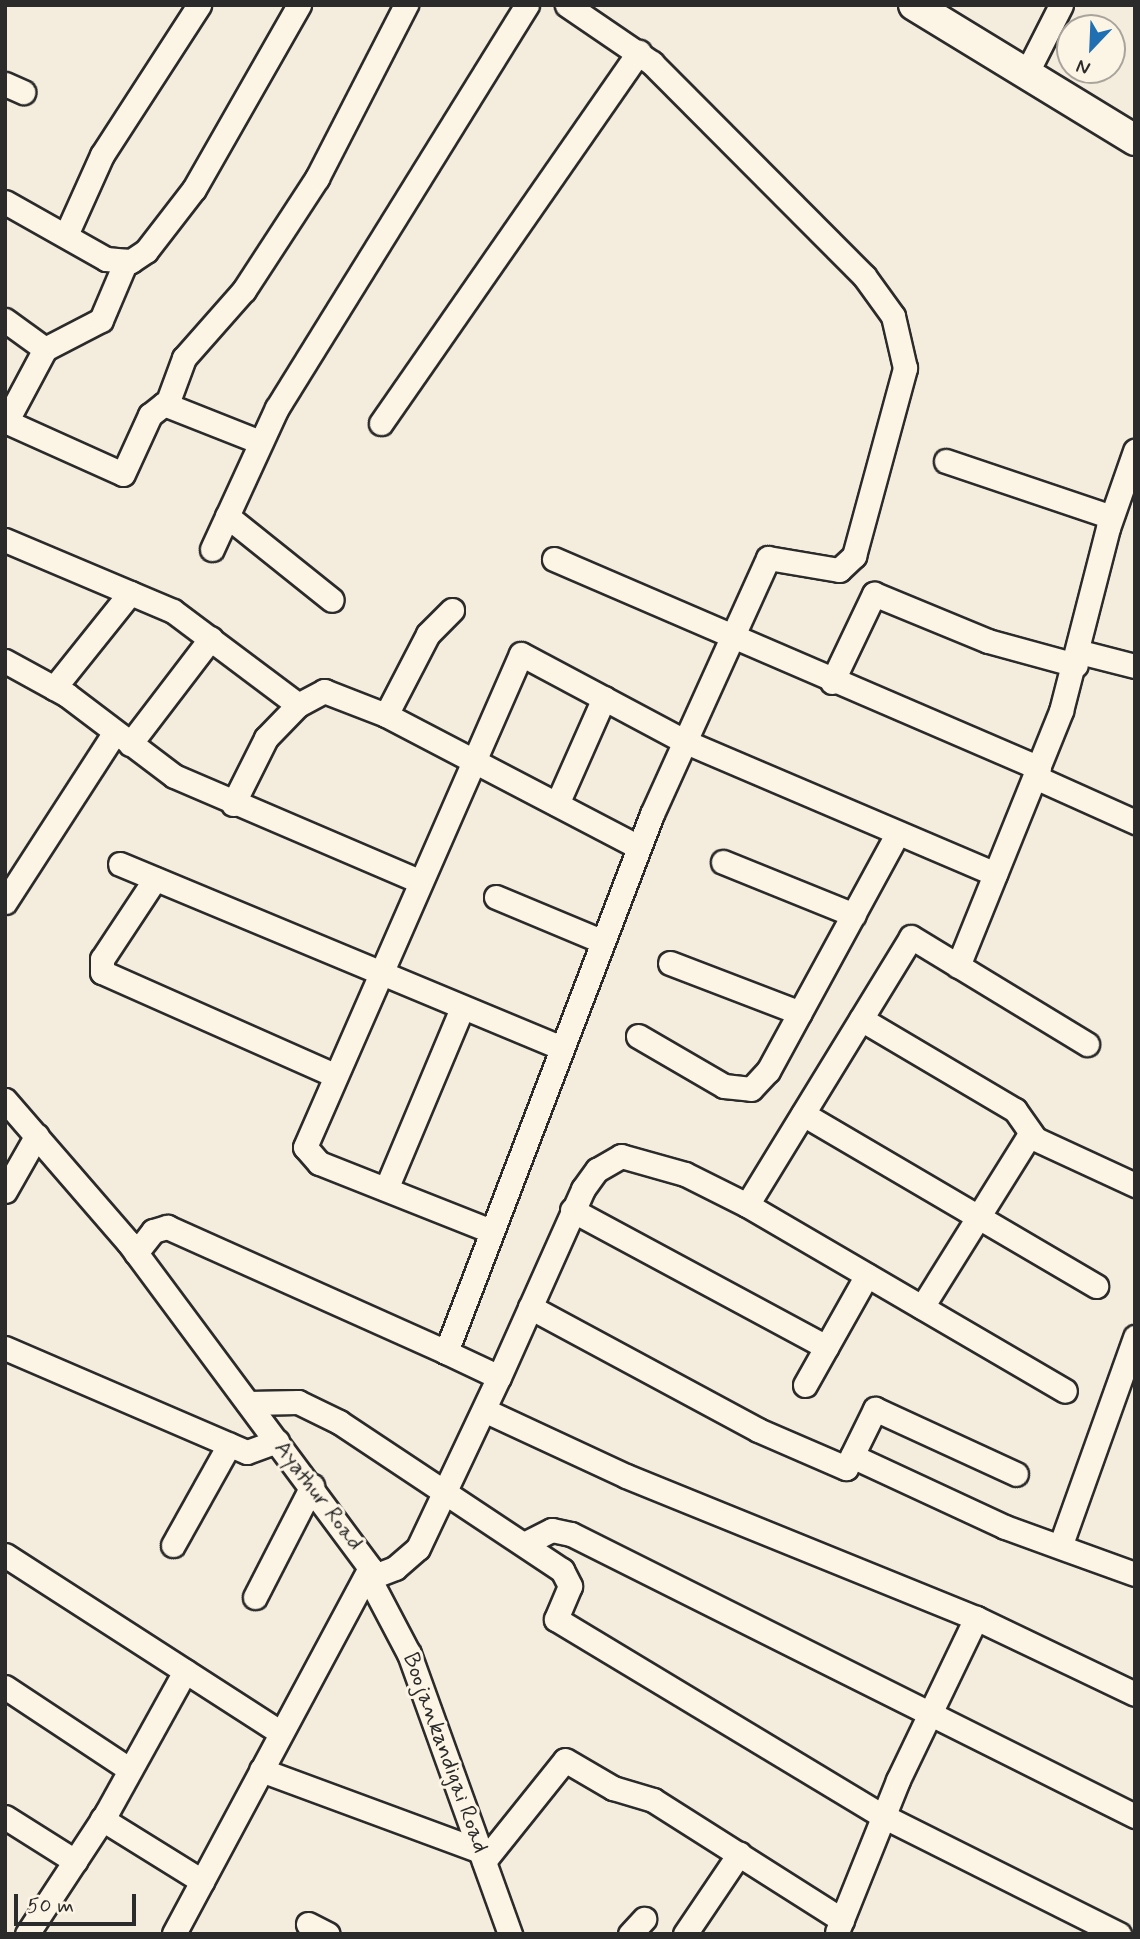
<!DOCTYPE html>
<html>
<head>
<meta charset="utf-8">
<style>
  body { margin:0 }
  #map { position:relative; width:1140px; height:1939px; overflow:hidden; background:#f4edde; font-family:Mynerve,sans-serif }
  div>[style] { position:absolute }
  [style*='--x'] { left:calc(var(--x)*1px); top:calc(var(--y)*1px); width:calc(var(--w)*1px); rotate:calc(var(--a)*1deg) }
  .roads { filter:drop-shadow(2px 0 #2b2b2b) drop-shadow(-2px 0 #2b2b2b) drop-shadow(0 2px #2b2b2b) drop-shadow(0 -2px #2b2b2b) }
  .minor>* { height:23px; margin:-11.5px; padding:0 11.5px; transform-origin:11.5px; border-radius:11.5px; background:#fcf5e5 }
  .major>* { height:30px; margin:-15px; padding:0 15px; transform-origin:15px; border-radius:15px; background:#fcf5e5 }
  span { translate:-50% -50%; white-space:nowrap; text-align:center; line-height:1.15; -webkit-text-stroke:6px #fcf5e5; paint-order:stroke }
  .street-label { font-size:23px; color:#2b2b2b }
  .frame { position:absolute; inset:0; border:7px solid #2b2b2b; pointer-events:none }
  .north { position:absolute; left:1056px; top:14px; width:70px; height:70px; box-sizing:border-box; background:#fcf5e5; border:2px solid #a8a49b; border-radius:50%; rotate:203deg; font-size:19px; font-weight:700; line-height:28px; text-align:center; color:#2b2b2b }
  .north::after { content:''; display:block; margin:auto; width:24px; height:32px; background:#1f6fb2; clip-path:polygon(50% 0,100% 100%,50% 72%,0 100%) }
  .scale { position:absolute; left:14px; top:1894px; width:122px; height:32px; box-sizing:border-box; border:4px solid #2b2b2b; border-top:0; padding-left:9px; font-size:21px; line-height:24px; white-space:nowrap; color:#2b2b2b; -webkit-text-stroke:5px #fcf5e5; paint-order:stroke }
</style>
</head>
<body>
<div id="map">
  <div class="roads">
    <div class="minor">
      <div style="--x:1026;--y:74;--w:77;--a:-63.1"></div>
      <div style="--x:5;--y:84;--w:20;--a:24"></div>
      <div style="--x:5;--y:202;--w:116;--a:29.4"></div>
      <div style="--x:106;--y:259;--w:25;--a:5"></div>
      <div style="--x:131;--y:261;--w:18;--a:-34"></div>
      <div style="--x:146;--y:251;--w:78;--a:-52.3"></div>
      <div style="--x:194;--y:189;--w:212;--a:-60.3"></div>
      <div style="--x:66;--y:235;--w:88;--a:-65.8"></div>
      <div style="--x:102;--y:155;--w:179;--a:-57.1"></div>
      <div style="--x:5;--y:320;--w:49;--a:35.9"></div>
      <div style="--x:167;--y:404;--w:49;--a:-69.7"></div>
      <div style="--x:184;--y:358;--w:91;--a:-48.6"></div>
      <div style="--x:244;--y:290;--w:134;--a:-56.9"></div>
      <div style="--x:317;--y:178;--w:195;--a:-62.8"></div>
      <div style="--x:5;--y:421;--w:129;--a:24.2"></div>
      <div style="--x:123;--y:474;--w:65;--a:-65.4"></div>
      <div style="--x:150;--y:415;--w:18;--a:-38"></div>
      <div style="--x:164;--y:404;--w:103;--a:21.6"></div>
      <div style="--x:6;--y:422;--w:83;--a:-61.9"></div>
      <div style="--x:45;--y:349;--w:63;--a:-27.4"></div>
      <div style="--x:101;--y:320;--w:64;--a:-67"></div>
      <div style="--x:381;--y:423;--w:452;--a:-55.2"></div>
      <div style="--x:946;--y:461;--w:174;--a:18.7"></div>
      <div style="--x:227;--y:516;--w:134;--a:38.7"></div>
      <div style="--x:5;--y:540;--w:182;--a:22.9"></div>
      <div style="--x:173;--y:611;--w:156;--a:36.9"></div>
      <div style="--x:212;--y:549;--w:155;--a:-65.3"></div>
      <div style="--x:277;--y:408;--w:474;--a:-58.2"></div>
      <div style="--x:554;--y:559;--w:528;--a:23.31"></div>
      <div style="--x:1080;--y:652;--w:57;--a:14.3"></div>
      <div style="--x:5;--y:661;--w:71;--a:28.7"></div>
      <div style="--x:67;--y:695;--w:134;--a:37.1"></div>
      <div style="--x:174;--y:776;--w:264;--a:23.2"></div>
      <div style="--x:832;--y:682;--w:98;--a:-64.5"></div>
      <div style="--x:874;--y:594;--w:123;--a:22.4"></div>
      <div style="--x:988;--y:641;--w:91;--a:15.3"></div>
      <div style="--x:54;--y:688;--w:122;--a:-51.3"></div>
      <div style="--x:386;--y:715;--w:91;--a:-62.6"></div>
      <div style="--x:428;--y:634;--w:34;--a:-45"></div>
      <div style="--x:130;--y:744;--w:133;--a:-52.6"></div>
      <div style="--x:1035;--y:777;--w:110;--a:24.2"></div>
      <div style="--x:233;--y:804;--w:74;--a:-63.4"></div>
      <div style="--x:266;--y:738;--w:46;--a:-45.9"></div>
      <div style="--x:298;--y:705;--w:30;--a:-28"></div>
      <div style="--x:324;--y:691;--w:66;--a:21.2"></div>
      <div style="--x:386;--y:715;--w:285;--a:27.6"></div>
      <div style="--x:557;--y:804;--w:116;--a:-66.1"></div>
      <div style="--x:723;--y:862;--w:141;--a:22"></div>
      <div style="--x:120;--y:864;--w:477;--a:22.6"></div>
      <div style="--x:155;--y:879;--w:96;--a:123.5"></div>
      <div style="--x:102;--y:959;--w:13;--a:90"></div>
      <div style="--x:102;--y:972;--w:254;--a:23.9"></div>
      <div style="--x:496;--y:897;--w:114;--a:22.7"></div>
      <div style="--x:5;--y:902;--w:202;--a:-57.1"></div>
      <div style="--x:670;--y:963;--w:139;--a:21"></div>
      <div style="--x:958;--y:966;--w:275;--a:-68"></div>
      <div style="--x:1061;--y:711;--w:189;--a:-75.6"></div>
      <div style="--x:1108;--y:528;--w:82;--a:-70.7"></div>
      <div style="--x:861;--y:1019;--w:179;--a:30.6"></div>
      <div style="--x:1015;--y:1110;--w:32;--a:55"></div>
      <div style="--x:638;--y:1036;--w:99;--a:30.2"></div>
      <div style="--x:724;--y:1086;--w:27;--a:6"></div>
      <div style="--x:751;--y:1089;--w:25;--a:-47"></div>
      <div style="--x:768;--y:1071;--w:271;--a:-61.4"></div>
      <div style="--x:5;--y:1100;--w:188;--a:49.1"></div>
      <div style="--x:128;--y:1242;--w:406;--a:53.4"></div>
      <div style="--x:370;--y:1568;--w:415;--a:118.2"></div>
      <div style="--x:803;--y:1114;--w:340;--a:30.4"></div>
      <div style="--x:386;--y:1189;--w:196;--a:-67.2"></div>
      <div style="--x:5;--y:1191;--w:64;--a:-60.3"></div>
      <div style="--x:747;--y:1205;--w:314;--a:-58.5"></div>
      <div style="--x:911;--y:937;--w:206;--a:31.3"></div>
      <div style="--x:572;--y:1210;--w:289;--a:28.3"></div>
      <div style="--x:491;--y:1231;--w:185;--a:-158.4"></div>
      <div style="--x:319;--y:1163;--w:21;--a:-131"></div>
      <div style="--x:305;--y:1147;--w:538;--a:-66.34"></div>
      <div style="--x:521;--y:654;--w:187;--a:28.1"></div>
      <div style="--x:686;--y:742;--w:336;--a:23.1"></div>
      <div style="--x:136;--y:1253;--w:28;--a:-52"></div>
      <div style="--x:153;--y:1231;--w:15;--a:-16"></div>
      <div style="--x:167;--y:1227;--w:306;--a:24.1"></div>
      <div style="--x:530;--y:1307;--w:259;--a:28.3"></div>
      <div style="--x:758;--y:1430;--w:96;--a:23.4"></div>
      <div style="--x:846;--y:1468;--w:66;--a:-63.8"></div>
      <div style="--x:875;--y:1409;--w:155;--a:24.7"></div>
      <div style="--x:922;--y:1307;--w:202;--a:-58"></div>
      <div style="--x:1029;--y:1136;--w:117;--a:24.8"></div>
      <div style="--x:5;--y:1348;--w:263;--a:23.3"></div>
      <div style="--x:247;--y:1452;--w:32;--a:-20"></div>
      <div style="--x:499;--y:1377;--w:206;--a:-65.9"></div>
      <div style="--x:583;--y:1189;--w:24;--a:-54"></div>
      <div style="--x:597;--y:1170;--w:28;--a:-30"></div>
      <div style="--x:621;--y:1156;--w:66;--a:15.7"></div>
      <div style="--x:685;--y:1174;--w:69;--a:26.6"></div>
      <div style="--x:747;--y:1205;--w:368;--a:30.3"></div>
      <div style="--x:805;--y:1385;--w:126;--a:-60.6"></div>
      <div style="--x:248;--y:1403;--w:50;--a:-1.1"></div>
      <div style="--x:298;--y:1402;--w:46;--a:26"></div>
      <div style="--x:339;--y:1422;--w:268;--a:33.6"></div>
      <div style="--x:562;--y:1570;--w:18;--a:63"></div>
      <div style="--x:570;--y:1586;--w:36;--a:113"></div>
      <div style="--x:556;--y:1619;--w:382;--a:31.1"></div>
      <div style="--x:883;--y:1816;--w:264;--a:26.6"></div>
      <div style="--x:484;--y:1410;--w:157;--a:24.9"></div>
      <div style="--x:626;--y:1476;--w:378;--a:22.1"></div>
      <div style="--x:976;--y:1618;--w:176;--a:25.5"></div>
      <div style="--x:852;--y:1456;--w:169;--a:24.9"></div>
      <div style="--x:1005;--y:1527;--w:138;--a:19.9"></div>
      <div style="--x:524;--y:1544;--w:31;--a:-27"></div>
      <div style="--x:552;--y:1530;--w:19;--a:12"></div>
      <div style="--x:571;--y:1534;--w:631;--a:26.57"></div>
      <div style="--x:1061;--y:1544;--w:220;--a:-70.3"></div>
      <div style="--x:173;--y:1545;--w:115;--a:-60.8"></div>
      <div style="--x:5;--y:1555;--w:327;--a:32.8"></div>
      <div style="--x:255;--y:1597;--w:125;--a:-62.8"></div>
      <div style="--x:5;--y:1687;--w:149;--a:33.5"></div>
      <div style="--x:261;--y:1770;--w:233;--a:20.3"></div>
      <div style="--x:5;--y:1817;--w:83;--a:32.2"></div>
      <div style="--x:102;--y:1819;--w:118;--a:31.8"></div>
      <div style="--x:484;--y:1861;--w:129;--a:-51.3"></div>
      <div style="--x:565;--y:1760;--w:56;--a:30.3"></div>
      <div style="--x:613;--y:1788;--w:42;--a:16.7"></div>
      <div style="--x:653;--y:1800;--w:224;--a:32.4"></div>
      <div style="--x:308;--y:1924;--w:22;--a:27"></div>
      <div style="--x:837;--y:1932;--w:164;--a:-68.1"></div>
      <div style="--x:898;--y:1780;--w:180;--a:-64.3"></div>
      <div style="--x:27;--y:1934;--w:146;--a:-56.7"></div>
      <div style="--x:107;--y:1812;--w:161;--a:-61"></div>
      <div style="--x:510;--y:1934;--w:298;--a:-109.8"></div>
      <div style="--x:409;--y:1654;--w:86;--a:-117.8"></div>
      <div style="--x:369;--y:1578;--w:28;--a:-21"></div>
      <div style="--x:395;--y:1568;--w:30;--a:-41"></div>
      <div style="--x:418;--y:1548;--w:189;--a:-64.7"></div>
      <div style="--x:499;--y:1377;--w:59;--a:-154.7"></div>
      <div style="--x:446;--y:1352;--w:576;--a:-69.05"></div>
      <div style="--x:652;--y:814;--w:281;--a:-65.6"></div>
      <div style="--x:768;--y:558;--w:72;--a:9.6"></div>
      <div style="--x:839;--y:570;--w:21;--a:-43"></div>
      <div style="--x:854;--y:556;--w:195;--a:-74.8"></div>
      <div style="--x:905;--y:368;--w:53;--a:-103"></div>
      <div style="--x:893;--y:316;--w:49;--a:-125.9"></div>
      <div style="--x:864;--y:276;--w:301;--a:-134.9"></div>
      <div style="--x:652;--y:63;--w:103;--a:-145.7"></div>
      <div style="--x:630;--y:1934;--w:21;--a:-47"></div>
      <div style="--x:685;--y:1934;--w:97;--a:-56"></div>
    </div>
    <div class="major">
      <div style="--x:914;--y:5;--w:259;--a:31.4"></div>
    </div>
  </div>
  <div class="street-label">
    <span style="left:318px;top:1496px;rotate:53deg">Ayathur Road</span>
    <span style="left:445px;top:1753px;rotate:70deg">Boojankandigai Road</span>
  </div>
  <div class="frame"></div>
  <div class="north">N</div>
  <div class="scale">50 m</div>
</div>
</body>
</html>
